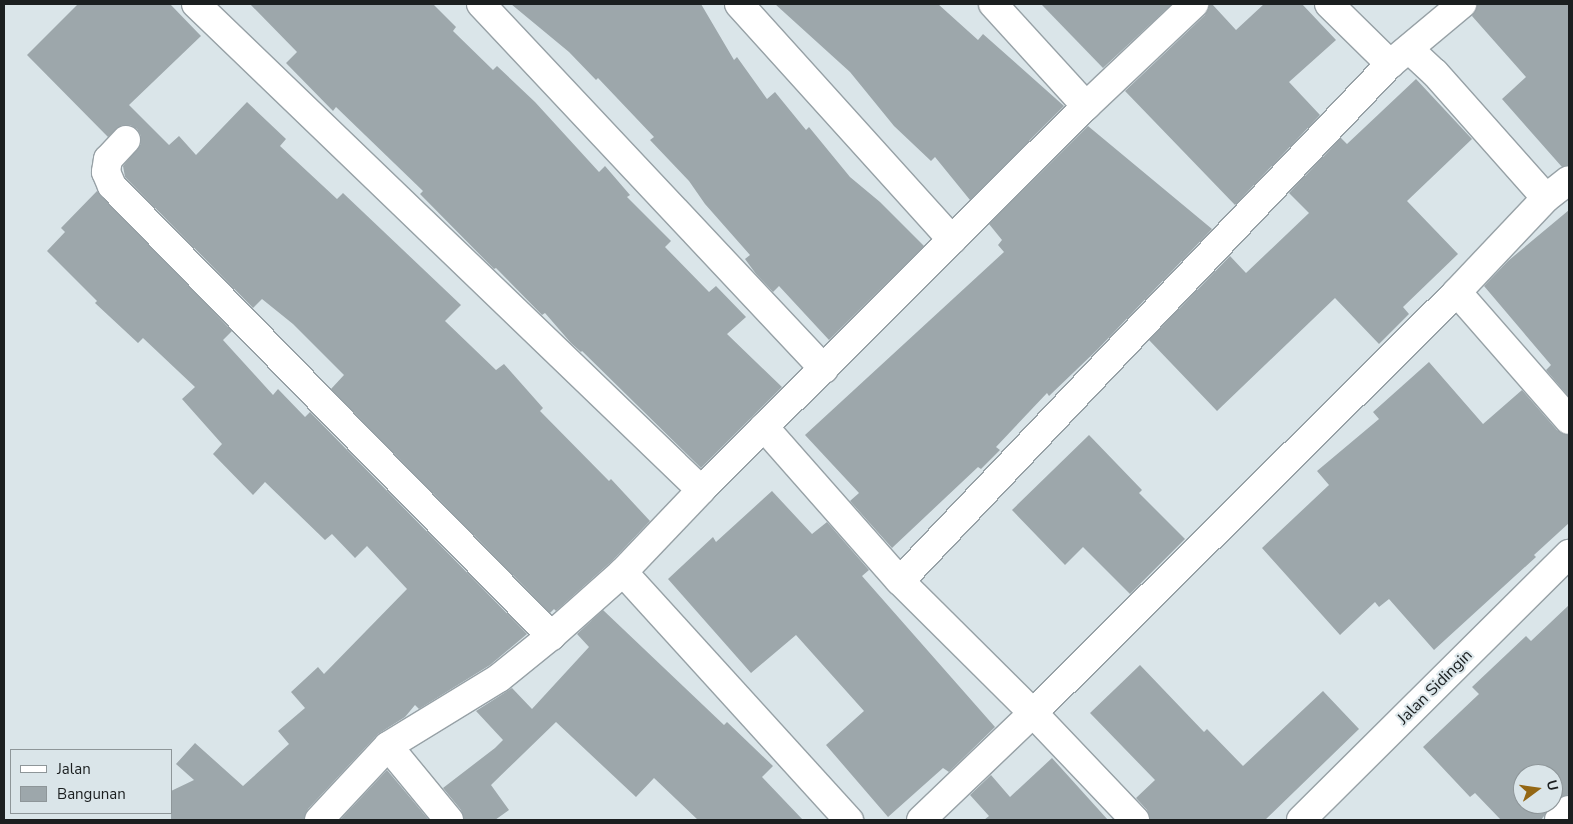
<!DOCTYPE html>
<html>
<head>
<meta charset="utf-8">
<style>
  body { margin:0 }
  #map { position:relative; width:1573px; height:824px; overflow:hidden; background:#dae5e9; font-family:"Nunito Sans",sans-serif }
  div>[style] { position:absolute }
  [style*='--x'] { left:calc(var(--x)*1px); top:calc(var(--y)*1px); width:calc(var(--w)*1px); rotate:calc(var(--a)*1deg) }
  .building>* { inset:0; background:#9da7ab }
  .roads { filter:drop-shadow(1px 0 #97a1a6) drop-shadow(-1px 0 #97a1a6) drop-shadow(0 1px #97a1a6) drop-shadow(0 -1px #97a1a6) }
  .minor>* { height:28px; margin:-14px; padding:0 14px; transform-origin:14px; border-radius:14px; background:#fff }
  span { translate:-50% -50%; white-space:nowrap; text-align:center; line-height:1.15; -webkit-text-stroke:4px #dae5e9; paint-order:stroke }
  .street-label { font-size:16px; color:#1b1f20 }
  .frame { position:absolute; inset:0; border:5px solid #1b1f20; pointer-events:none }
  .legend { position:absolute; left:10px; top:749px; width:162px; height:65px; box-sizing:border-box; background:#dae5e9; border:1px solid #8e9699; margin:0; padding:6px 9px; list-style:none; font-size:15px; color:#1b1f20 }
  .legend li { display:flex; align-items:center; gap:10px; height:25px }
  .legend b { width:25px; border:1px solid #8e9699 }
  .north { position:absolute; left:1513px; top:764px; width:50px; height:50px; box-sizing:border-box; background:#dae5e9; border:1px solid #8e9699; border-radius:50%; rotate:76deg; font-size:14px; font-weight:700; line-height:20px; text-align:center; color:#1b1f20 }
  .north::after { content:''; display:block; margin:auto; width:18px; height:22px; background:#946714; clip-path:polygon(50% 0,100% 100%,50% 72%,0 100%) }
</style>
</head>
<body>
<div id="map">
  <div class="building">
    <div style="clip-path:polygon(78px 4px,170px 4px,201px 36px,129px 105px,169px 145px,179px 136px,196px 155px,247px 102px,286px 139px,280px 146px,337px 199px,343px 193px,461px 305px,445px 321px,496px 370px,504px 364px,543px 408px,540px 411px,609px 481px,611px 479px,650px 521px,612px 561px,556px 611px,554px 609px,550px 613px,331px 389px,344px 375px,293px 324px,262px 299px,253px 308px,125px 177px,123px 166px,141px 144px,141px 136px,137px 129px,130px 125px,122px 125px,108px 137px,27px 55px)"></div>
    <div style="clip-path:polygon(250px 4px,433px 4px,456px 27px,453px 31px,493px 70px,497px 66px,535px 102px,599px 172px,605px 166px,630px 195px,627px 197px,671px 241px,665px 247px,709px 292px,716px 286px,746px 317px,727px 334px,782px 387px,701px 468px,582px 351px,581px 352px,571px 343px,545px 313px,542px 315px,496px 268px,494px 269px,420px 194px,423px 191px,336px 107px,333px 111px,286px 63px,297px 52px)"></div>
    <div style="clip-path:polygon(511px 4px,701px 4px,734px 60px,737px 57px,767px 99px,775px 92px,806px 130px,809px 127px,850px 177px,880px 202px,924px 246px,829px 340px,779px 286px,773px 292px,756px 274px,745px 259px,750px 255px,705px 204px,689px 181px,650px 140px,654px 137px,598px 78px,596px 80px,569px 52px)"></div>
    <div style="clip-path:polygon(775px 4px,938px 4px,978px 40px,983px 34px,1064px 106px,970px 200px,935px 157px,931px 161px,894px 126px,850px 72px)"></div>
    <div style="clip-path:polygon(1041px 4px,1172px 4px,1103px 68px)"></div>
    <div style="clip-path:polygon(1209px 4px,1212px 4px,1236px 30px,1264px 4px,1302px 4px,1336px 40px,1289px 82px,1320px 115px,1235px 205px,1125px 91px,1205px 15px)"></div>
    <div style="clip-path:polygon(1477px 4px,1569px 4px,1569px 165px,1562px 167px,1502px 99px,1526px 77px,1472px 16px)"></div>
    <div style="clip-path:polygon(1416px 79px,1472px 139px,1407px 201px,1458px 254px,1403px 307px,1409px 314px,1379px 344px,1335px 298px,1217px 411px,1149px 340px,1230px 256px,1246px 273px,1309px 213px,1289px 193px,1341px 138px,1347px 144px)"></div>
    <div style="clip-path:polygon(1088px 126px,1212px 229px,1098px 349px,1049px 396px,1047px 393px,996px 447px,1000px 450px,981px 469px,978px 467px,892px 548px,850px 501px,859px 493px,805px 435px,1004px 252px,998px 245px,1002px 240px,989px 224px)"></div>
    <div style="clip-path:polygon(97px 191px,232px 331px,223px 340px,273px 395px,278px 389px,305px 417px,310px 412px,527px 634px,490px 665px,419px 709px,415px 705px,405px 717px,378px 734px,308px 809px,304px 820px,171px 820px,171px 791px,194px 780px,176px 764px,195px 743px,243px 786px,289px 744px,278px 731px,305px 708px,291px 692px,318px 667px,324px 674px,407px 589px,367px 546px,355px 558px,332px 534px,325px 540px,265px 482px,253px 495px,213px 454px,222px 444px,182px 399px,195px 387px,143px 338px,138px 343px,95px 303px,97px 301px,47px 251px,65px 232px,61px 228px)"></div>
    <div style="clip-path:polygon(1569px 210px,1569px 397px,1546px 370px,1551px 365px,1484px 286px,1508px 261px)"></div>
    <div style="clip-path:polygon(1429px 362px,1483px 424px,1522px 390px,1557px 430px,1569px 435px,1569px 523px,1534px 555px,1536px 557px,1434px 650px,1389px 599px,1379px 607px,1375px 602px,1340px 635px,1262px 548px,1329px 485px,1317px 471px,1379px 419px,1373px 412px)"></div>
    <div style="clip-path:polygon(1089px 435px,1142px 490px,1139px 493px,1185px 539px,1130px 594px,1083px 547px,1065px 565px,1012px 510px)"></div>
    <div style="clip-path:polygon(772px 491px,812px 534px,827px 522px,869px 570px,862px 576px,995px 727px,949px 772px,943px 768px,888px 817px,826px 745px,864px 711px,796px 635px,751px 673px,668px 579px,713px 537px,716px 542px)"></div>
    <div style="clip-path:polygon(1569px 605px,1569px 794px,1553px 804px,1553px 774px,1523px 774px,1523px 804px,1553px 804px,1541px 820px,1501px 820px,1475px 793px,1470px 797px,1423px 747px,1479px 694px,1472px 687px,1526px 636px,1531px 641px)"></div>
    <div style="clip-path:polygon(603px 610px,724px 725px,727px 722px,773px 766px,762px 777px,803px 820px,698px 820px,654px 778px,636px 797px,556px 722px,491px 785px,509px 810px,495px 820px,464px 820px,461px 810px,443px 788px,495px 748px,503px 740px,476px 711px,512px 688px,532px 709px,589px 647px,577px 634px)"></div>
    <div style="clip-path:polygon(1140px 665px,1204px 732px,1207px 729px,1243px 766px,1323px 691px,1359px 729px,1265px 820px,1150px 820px,1147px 810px,1136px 798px,1155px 780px,1090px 713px)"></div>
    <div style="clip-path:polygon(1052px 758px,1108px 820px,984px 820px,989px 816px,970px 795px,991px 775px,1010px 797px)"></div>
    <div style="clip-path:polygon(387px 770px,429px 820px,340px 820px)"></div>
  </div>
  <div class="roads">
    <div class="minor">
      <div style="--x:196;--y:4;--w:701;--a:43.9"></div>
      <div style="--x:481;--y:4;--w:501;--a:46.78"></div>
      <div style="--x:739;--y:4;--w:318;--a:47.9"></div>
      <div style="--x:993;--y:4;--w:138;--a:47.6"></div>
      <div style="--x:1329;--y:4;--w:86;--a:44.5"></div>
      <div style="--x:1409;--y:49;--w:35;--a:43"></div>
      <div style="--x:1435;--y:73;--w:167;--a:48.4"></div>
      <div style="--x:1546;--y:198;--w:29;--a:-38"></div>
      <div style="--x:126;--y:140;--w:26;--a:133"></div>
      <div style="--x:108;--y:159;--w:13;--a:99"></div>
      <div style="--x:106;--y:172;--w:15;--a:67"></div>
      <div style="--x:112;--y:186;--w:629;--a:45.71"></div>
      <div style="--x:1457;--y:292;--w:170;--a:48.8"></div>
      <div style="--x:764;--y:427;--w:205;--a:48.6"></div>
      <div style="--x:900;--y:581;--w:187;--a:44.8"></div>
      <div style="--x:1033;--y:713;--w:148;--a:46.4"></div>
      <div style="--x:623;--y:572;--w:336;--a:47.7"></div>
      <div style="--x:900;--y:581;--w:712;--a:-46.54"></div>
      <div style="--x:1390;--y:64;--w:94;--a:-39.8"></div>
      <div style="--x:388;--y:746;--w:96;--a:50.5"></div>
      <div style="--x:319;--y:820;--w:101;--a:-47"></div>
      <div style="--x:388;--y:746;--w:130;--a:-31.5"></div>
      <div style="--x:499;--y:678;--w:67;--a:-38.9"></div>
      <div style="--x:551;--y:636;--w:96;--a:-41.6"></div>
      <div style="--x:623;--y:572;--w:113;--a:-46.4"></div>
      <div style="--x:701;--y:490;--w:544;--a:-44.93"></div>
      <div style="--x:1086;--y:106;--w:149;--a:-43.4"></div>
      <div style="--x:921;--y:820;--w:155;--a:-43.7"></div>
      <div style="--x:1033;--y:713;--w:598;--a:-44.8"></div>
      <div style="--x:1457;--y:292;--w:129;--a:-46.6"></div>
      <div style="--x:1301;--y:820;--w:378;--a:-44.8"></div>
      <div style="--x:1559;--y:820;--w:14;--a:-45"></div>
    </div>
  </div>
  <div class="street-label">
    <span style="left:1435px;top:687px;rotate:-45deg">Jalan Sidingin</span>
  </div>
  <div class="frame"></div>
  <ul class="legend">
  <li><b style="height:6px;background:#fff"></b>Jalan</li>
  <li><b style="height:14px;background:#9da7ab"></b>Bangunan</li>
  </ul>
  <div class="north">U</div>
</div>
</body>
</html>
